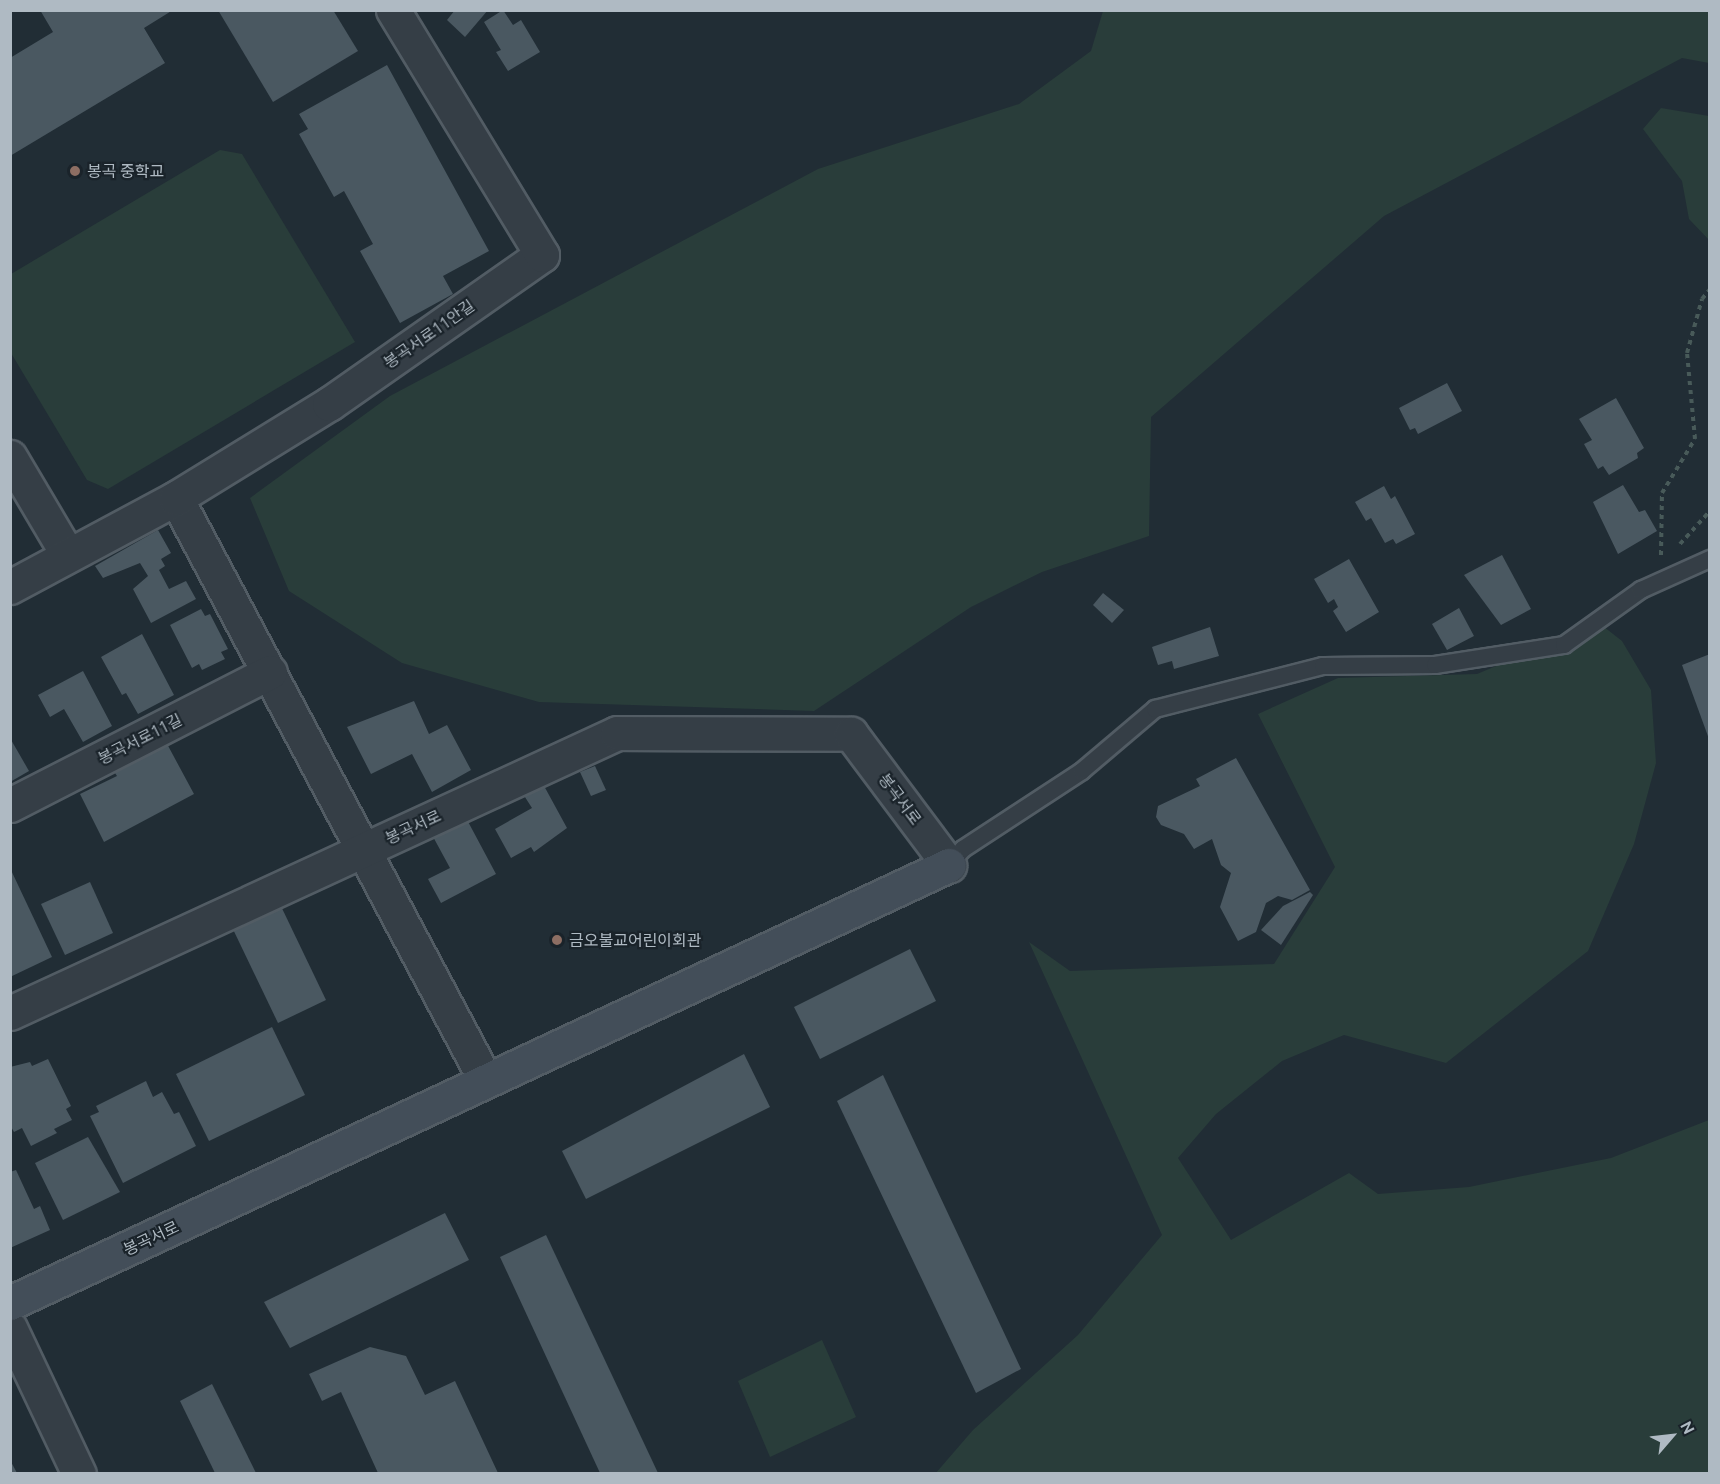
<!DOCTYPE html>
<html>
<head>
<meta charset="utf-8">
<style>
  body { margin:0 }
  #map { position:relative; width:1720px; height:1484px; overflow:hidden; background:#212d35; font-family:Ubuntu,"Noto Sans KR",sans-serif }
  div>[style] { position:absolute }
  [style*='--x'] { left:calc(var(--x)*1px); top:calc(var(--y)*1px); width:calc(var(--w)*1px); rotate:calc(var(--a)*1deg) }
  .green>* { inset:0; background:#293d3a }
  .building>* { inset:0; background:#4a5861 }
  .path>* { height:4px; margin-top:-2px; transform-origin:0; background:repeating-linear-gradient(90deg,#485a59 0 4.5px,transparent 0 9px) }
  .roads { filter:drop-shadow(2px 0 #525c64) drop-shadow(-2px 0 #525c64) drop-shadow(0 2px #525c64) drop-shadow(0 -2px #525c64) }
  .lane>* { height:16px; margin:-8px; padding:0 8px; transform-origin:8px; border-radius:8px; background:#353e46 }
  .street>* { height:33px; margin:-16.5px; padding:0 16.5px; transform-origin:16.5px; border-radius:16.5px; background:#353e46 }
  .secondary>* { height:33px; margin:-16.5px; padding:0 16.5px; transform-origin:16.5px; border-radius:16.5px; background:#434e59 }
  .dots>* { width:16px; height:16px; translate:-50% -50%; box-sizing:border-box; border:3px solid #1a232a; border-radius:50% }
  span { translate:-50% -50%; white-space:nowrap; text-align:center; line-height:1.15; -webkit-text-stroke:4.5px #1a232a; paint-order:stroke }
  .poi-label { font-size:16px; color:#afbac3 }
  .left { translate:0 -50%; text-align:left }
  .street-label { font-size:16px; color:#afbac3 }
  .frame { position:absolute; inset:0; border:12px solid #afbac3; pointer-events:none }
  .north { position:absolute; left:1642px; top:1406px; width:60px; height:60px; -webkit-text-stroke:4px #1a232a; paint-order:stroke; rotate:62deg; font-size:16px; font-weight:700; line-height:24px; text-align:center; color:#afbac3 }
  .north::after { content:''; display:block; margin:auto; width:21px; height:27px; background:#afbac3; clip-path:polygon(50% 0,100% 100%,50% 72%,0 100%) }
</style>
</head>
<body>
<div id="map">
  <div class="green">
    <div style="clip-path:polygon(1103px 11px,1709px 11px,1709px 63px,1682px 58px,1384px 216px,1151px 417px,1149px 536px,1042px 572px,971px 607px,814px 711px,539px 702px,402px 663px,289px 591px,250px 498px,390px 396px,818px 169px,1019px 104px,1091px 51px)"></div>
    <div style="clip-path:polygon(1661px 108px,1709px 116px,1709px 240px,1689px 219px,1682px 181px,1643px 129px)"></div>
    <div style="clip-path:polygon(220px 150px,242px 154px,355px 342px,108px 489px,87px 480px,11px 353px,11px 274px)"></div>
    <div style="clip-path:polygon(1599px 623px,1622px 641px,1651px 690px,1656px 763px,1634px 844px,1588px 951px,1446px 1063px,1344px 1035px,1282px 1061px,1216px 1114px,1178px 1158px,1231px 1240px,1349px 1173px,1378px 1194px,1469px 1187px,1611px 1158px,1709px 1120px,1709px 1473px,935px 1474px,973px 1430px,1078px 1335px,1162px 1235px,1029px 942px,1070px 971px,1274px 964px,1335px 867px,1258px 714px,1338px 678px,1477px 674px)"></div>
    <div style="clip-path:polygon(822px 1340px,856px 1417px,770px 1457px,738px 1381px)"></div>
  </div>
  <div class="building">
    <div style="clip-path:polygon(40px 10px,173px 10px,144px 28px,165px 63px,10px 156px,10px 58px,53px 32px)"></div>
    <div style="clip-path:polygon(218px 10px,333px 10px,358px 51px,273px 102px)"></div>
    <div style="clip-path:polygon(455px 10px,488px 10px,465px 37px,447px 20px)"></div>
    <div style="clip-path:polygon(503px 10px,513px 25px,521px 20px,540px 52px,508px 71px,496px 52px,501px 50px,484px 22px)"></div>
    <div style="clip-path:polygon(387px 65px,489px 251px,443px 276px,453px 294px,400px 323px,360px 251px,373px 244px,344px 191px,334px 197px,299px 134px,308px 129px,299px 114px)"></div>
    <div style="clip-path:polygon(1447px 383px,1462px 411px,1418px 434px,1415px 428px,1410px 430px,1399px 408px)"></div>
    <div style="clip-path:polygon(1616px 398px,1644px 448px,1637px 453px,1638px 458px,1609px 475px,1603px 466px,1598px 469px,1584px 444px,1592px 440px,1579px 419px)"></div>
    <div style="clip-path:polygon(1623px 485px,1639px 512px,1645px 510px,1657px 531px,1618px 554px,1593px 502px)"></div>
    <div style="clip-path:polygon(1384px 486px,1391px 499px,1395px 496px,1415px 534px,1396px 544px,1393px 539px,1385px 543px,1371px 518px,1366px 521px,1355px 502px)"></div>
    <div style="clip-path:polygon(158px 530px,171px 553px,161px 559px,165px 566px,159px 570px,169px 589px,186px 581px,196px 599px,151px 623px,133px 589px,148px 576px,140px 563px,103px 578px,95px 566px)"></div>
    <div style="clip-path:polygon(1502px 555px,1531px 609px,1501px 625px,1464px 575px)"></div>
    <div style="clip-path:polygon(1349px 559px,1379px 612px,1346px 632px,1333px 611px,1338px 607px,1334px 599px,1328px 603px,1314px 579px)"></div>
    <div style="clip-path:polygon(1103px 593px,1124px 610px,1112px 623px,1093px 605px)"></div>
    <div style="clip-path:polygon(1459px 608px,1474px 636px,1447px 650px,1432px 624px)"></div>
    <div style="clip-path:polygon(201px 609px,205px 616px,210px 614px,228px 649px,221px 652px,225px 659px,202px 670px,199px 664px,192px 668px,170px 625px)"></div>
    <div style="clip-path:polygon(1210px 627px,1219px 656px,1174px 669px,1172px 661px,1158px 665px,1152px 647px)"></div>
    <div style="clip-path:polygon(142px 634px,174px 695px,138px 714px,126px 693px,122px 695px,101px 657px)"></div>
    <div style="clip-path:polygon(1710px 654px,1710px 739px,1709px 739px,1682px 665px)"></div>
    <div style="clip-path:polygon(83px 671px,112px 726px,83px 742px,64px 709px,50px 717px,38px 695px)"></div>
    <div style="clip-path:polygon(414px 701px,429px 734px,447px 725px,471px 770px,432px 792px,412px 754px,371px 774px,347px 727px)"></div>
    <div style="clip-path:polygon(10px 738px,29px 771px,10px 782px)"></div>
    <div style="clip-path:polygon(166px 742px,194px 794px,104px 842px,80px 794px,117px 776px,113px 770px)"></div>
    <div style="clip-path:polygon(1236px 758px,1310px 890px,1292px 900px,1278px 896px,1266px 903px,1256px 932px,1238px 941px,1220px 907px,1231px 873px,1221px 865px,1212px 839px,1194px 849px,1184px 834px,1161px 825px,1156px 817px,1158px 806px,1200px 786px,1196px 779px)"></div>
    <div style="clip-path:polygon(595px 766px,606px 790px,591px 796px,580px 772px)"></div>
    <div style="clip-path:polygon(543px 784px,567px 828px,534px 852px,531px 847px,511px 858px,495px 829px,532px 808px,523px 794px)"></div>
    <div style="clip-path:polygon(465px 816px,496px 874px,441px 903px,428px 879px,450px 868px,431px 833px)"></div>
    <div style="clip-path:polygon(10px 868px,52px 957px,10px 977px)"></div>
    <div style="clip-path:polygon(90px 882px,113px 933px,65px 955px,41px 904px)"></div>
    <div style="clip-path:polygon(1310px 892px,1313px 895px,1281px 945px,1261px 930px,1283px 906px)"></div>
    <div style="clip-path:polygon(278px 900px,326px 1000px,278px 1023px,230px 923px)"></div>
    <div style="clip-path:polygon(910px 949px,936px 1001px,820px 1059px,794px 1007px)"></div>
    <div style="clip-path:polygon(272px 1027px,305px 1095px,209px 1141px,176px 1074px)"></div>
    <div style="clip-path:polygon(744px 1054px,770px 1107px,586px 1199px,562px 1151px)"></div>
    <div style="clip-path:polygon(48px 1059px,71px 1106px,66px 1109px,72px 1120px,54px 1129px,57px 1133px,31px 1146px,22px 1128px,14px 1132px,10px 1125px,10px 1067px,30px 1062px,32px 1066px)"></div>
    <div style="clip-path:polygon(883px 1075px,1021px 1369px,976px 1393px,837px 1101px)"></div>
    <div style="clip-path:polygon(146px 1081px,153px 1097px,162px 1092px,174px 1114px,179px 1112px,196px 1146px,123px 1183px,90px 1116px,99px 1112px,96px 1106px)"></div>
    <div style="clip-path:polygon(88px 1137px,120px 1192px,63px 1220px,35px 1163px)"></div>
    <div style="clip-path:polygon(16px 1170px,34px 1209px,40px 1206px,50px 1230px,10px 1248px,10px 1172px)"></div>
    <div style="clip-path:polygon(445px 1213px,469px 1260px,290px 1348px,264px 1302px)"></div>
    <div style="clip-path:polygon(546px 1235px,658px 1473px,600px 1473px,500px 1257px)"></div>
    <div style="clip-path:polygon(370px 1347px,406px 1356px,425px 1395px,455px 1381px,498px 1473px,378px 1473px,341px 1392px,322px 1401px,309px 1374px)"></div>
    <div style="clip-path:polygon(212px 1384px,256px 1473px,215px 1473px,180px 1401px)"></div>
    <div style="clip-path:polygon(10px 1460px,17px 1473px,10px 1473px)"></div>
  </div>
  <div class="path">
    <div style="--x:1680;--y:544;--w:45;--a:-47.7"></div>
    <div style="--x:1661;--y:555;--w:62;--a:-89.1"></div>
    <div style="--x:1662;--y:493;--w:63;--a:-58.6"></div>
    <div style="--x:1695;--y:439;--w:86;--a:-95.3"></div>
    <div style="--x:1687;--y:353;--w:56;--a:-74.5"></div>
    <div style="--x:1702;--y:299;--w:13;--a:-51"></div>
  </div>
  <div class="roads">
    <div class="lane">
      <div style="--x:949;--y:865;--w:21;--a:-49"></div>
      <div style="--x:963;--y:849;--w:142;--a:-33.2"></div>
      <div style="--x:1082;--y:771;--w:96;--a:-40.3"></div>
      <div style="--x:1155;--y:709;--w:173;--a:-14.4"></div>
      <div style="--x:1323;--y:666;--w:112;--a:-0.5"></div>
      <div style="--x:1435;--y:665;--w:131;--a:-8.8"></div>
      <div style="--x:1564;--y:645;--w:95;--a:-35.5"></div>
      <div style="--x:1641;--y:590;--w:76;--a:-24.2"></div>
    </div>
    <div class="street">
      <div style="--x:10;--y:457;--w:114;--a:59.4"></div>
      <div style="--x:176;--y:498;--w:660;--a:62"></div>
      <div style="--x:10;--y:587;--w:188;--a:-28.2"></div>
      <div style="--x:176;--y:498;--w:180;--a:-31.6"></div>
      <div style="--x:329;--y:404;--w:260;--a:-35"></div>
      <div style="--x:542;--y:255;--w:287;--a:-121.3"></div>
      <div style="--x:10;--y:805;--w:292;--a:-27.1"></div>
      <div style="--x:10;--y:1013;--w:668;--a:-24.76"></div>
      <div style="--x:617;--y:733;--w:234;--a:0.2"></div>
      <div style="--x:851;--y:734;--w:164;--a:53.2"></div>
      <div style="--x:10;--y:1328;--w:161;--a:64.7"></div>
    </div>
    <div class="secondary">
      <div style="--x:10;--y:1303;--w:1036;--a:-25.01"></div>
    </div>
  </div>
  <div class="dots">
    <div style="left:75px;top:171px;background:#8d6e63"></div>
    <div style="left:557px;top:940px;background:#8d6e63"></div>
  </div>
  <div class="poi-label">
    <span class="left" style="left:87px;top:171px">봉곡 중학교</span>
    <span class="left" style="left:569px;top:940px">금오불교어린이회관</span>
  </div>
  <div class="street-label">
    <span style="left:429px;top:334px;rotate:-35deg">봉곡서로11안길</span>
    <span style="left:140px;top:739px;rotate:-27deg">봉곡서로11길</span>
    <span style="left:900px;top:799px;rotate:53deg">봉곡서로</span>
    <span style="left:413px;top:827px;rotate:-25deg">봉곡서로</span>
    <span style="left:151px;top:1238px;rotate:-25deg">봉곡서로</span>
  </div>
  <div class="frame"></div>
  <div class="north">N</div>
</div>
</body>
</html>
